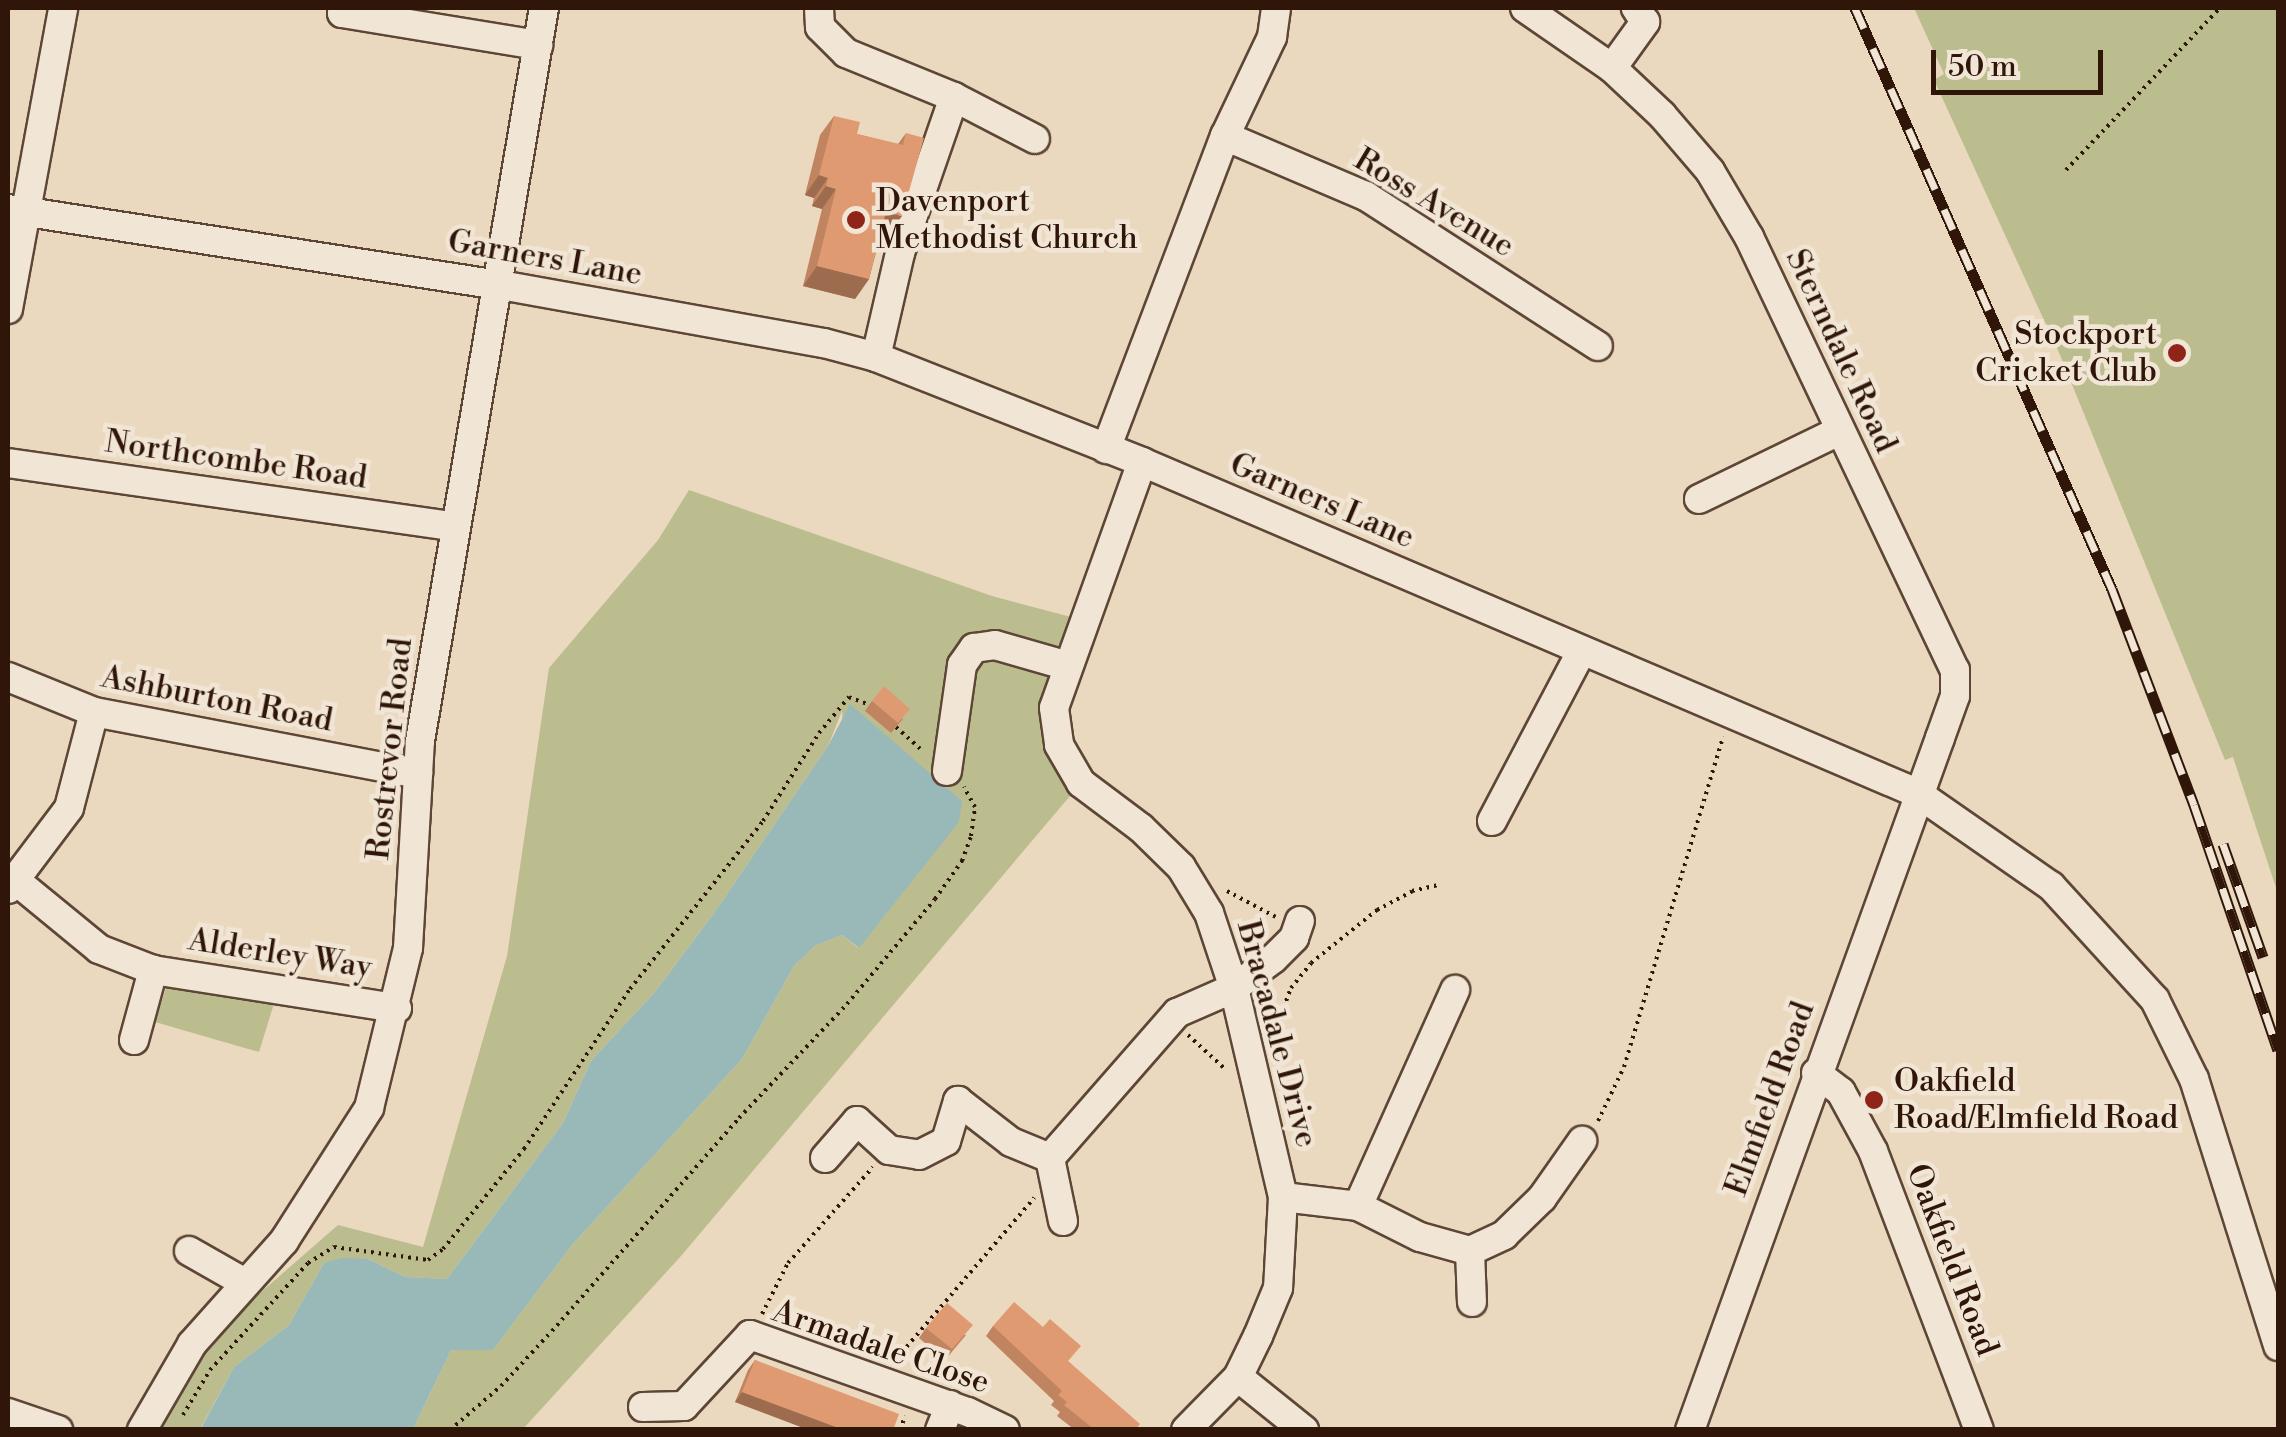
<!DOCTYPE html>
<html>
<head>
<meta charset="utf-8">
<style>
  body { margin:0 }
  #map { position:relative; width:2286px; height:1437px; overflow:hidden; background:#ead8bf; font-family:"Libre Bodoni",serif }
  div>[style] { position:absolute }
  [style*='--x'] { left:calc(var(--x)*1px); top:calc(var(--y)*1px); width:calc(var(--w)*1px); rotate:calc(var(--a)*1deg) }
  .green>* { inset:0; background:#bcbd8e }
  .water>* { inset:0; background:#99b8b8 }
  .path>* { height:4px; margin-top:-2px; transform-origin:0; background:repeating-linear-gradient(90deg,#301609 0 2.5px,transparent 0 7.5px) }
  .roads { filter:drop-shadow(2px 0 #5e4636) drop-shadow(-2px 0 #5e4636) drop-shadow(0 2px #5e4636) drop-shadow(0 -2px #5e4636) }
  .minor>* { height:28px; margin:-14px; padding:0 14px; transform-origin:14px; border-radius:14px; background:#f1e6d5 }
  .rail>* { height:11px; margin-top:-5.5px; transform-origin:0; background:repeating-linear-gradient(90deg,#f1e6d5 0 22px,#301609 0 44px); box-sizing:border-box; border-block:2px solid #301609 }
  .wall>* { inset:0; background:#c18461 }
  .shaded-wall>* { inset:0; background:#9d6c4f }
  .building>* { inset:0; background:#e09a71 }
  .dots>* { width:28px; height:28px; translate:-50% -50%; box-sizing:border-box; border:5px solid #f1e6d5; border-radius:50% }
  span { translate:-50% -50%; white-space:nowrap; text-align:center; line-height:1.15; -webkit-text-stroke:9px #f1e6d5; paint-order:stroke }
  .poi-label { font-size:32px; color:#301609 }
  .left { translate:0 -50%; text-align:left }
  .right { translate:-100% -50%; text-align:right }
  .street-label { font-size:32px; color:#301609 }
  .frame { position:absolute; inset:0; border:10px solid #301609; pointer-events:none }
  .scale { position:absolute; left:1931px; top:50px; width:172px; height:45px; box-sizing:border-box; border:5px solid #301609; border-top:0; padding-left:12px; font-size:30px; line-height:35px; white-space:nowrap; color:#301609; -webkit-text-stroke:8px #f1e6d5; paint-order:stroke }
</style>
</head>
<body>
<div id="map">
  <div class="green">
    <div style="clip-path:polygon(1914px 8px,2278px 8px,2278px 894px,2233px 757px,2225px 760px,2060px 355px,1934px 80px,1944px 74px)"></div>
    <div style="clip-path:polygon(689px 490px,992px 596px,1071px 617px,1054px 662px,1054px 708px,1081px 783px,681px 1256px,523px 1429px,413px 1429px,451px 1350px,493px 1350px,572px 1245px,742px 1059px,794px 966px,815px 946px,842px 935px,858px 948px,842px 711px,828px 746px,712px 916px,655px 992px,591px 1061px,563px 1123px,447px 1279px,405px 1277px,368px 1259px,324px 1263px,289px 1325px,234px 1367px,200px 1429px,149px 1430px,198px 1347px,338px 1225px,423px 1247px,507px 956px,549px 668px,658px 540px)"></div>
    <div style="clip-path:polygon(169px 979px,276px 997px,259px 1052px,155px 1022px)"></div>
  </div>
  <div class="water">
    <div style="clip-path:polygon(850px 704px,962px 801px,959px 822px,859px 948px,842px 935px,815px 946px,794px 966px,742px 1059px,572px 1245px,493px 1350px,451px 1350px,413px 1429px,200px 1430px,234px 1367px,289px 1325px,324px 1263px,342px 1258px,368px 1259px,405px 1277px,447px 1279px,563px 1123px,591px 1061px,655px 992px,712px 916px,828px 746px)"></div>
  </div>
  <div class="path">
    <div style="--x:2066;--y:170;--w:224;--a:-46.5"></div>
    <div style="--x:896;--y:727;--w:36;--a:42"></div>
    <div style="--x:1227;--y:891;--w:55;--a:28"></div>
    <div style="--x:1188;--y:1035;--w:50;--a:42.6"></div>
    <div style="--x:1279;--y:1058;--w:43;--a:-87.3"></div>
    <div style="--x:1281;--y:1015;--w:29;--a:-70"></div>
    <div style="--x:1291;--y:988;--w:32;--a:-51"></div>
    <div style="--x:1311;--y:963;--w:85;--a:-38.8"></div>
    <div style="--x:1377;--y:910;--w:40;--a:-28"></div>
    <div style="--x:1412;--y:891;--w:28;--a:-13"></div>
    <div style="--x:1598;--y:1121;--w:60;--a:-64.3"></div>
    <div style="--x:1624;--y:1067;--w:345;--a:-73.3"></div>
    <div style="--x:762;--y:1314;--w:57;--a:-63"></div>
    <div style="--x:788;--y:1263;--w:128;--a:-48.5"></div>
    <div style="--x:897;--y:1358;--w:211;--a:-49.4"></div>
    <div style="--x:183;--y:1415;--w:52;--a:-59"></div>
    <div style="--x:210;--y:1370;--w:145;--a:-47.5"></div>
    <div style="--x:308;--y:1263;--w:31;--a:-32"></div>
    <div style="--x:334;--y:1247;--w:95;--a:7.9"></div>
    <div style="--x:428;--y:1260;--w:19;--a:-36"></div>
    <div style="--x:443;--y:1249;--w:129;--a:-51"></div>
    <div style="--x:524;--y:1149;--w:192;--a:-56.5"></div>
    <div style="--x:630;--y:989;--w:214;--a:-51.6"></div>
    <div style="--x:763;--y:821;--w:104;--a:-57.5"></div>
    <div style="--x:819;--y:733;--w:47;--a:-50.2"></div>
    <div style="--x:849;--y:697;--w:22;--a:21"></div>
    <div style="--x:450;--y:1430;--w:67;--a:-40.8"></div>
    <div style="--x:501;--y:1386;--w:75;--a:-47.2"></div>
    <div style="--x:552;--y:1331;--w:283;--a:-48.7"></div>
    <div style="--x:739;--y:1118;--w:157;--a:-46.5"></div>
    <div style="--x:847;--y:1004;--w:137;--a:-50"></div>
    <div style="--x:935;--y:899;--w:47;--a:-54.6"></div>
    <div style="--x:962;--y:861;--w:27;--a:-70"></div>
    <div style="--x:971;--y:836;--w:29;--a:-82"></div>
    <div style="--x:975;--y:807;--w:23;--a:-119"></div>
    <div style="--x:900;--y:1430;--w:15;--a:-70"></div>
  </div>
  <div class="roads">
    <div class="minor">
      <div style="--x:343;--y:8;--w:5;--a:101"></div>
      <div style="--x:342;--y:13;--w:199;--a:9.3"></div>
      <div style="--x:819;--y:8;--w:19;--a:87"></div>
      <div style="--x:820;--y:27;--w:37;--a:45"></div>
      <div style="--x:846;--y:53;--w:117;--a:22.2"></div>
      <div style="--x:954;--y:97;--w:91;--a:27.4"></div>
      <div style="--x:1525;--y:8;--w:106;--a:34.6"></div>
      <div style="--x:1612;--y:68;--w:69;--a:43.2"></div>
      <div style="--x:1662;--y:115;--w:74;--a:49.4"></div>
      <div style="--x:1710;--y:171;--w:77;--a:59.4"></div>
      <div style="--x:1749;--y:237;--w:480;--a:64.6"></div>
      <div style="--x:1955;--y:670;--w:26;--a:90"></div>
      <div style="--x:1955;--y:696;--w:45;--a:109.7"></div>
      <div style="--x:1940;--y:738;--w:736;--a:109.86"></div>
      <div style="--x:1612;--y:68;--w:57;--a:-54.3"></div>
      <div style="--x:1645;--y:22;--w:17;--a:-123"></div>
      <div style="--x:1225;--y:136;--w:153;--a:23.1"></div>
      <div style="--x:1366;--y:196;--w:276;--a:32.9"></div>
      <div style="--x:8;--y:209;--w:493;--a:8.8"></div>
      <div style="--x:495;--y:284;--w:334;--a:10.2"></div>
      <div style="--x:824;--y:343;--w:54;--a:15.1"></div>
      <div style="--x:876;--y:357;--w:286;--a:21.5"></div>
      <div style="--x:1142;--y:462;--w:843;--a:23.13"></div>
      <div style="--x:1917;--y:793;--w:163;--a:34.8"></div>
      <div style="--x:2051;--y:886;--w:154;--a:47.6"></div>
      <div style="--x:2155;--y:1000;--w:88;--a:63.7"></div>
      <div style="--x:2194;--y:1079;--w:280;--a:72.5"></div>
      <div style="--x:8;--y:309;--w:306;--a:-79.6"></div>
      <div style="--x:876;--y:357;--w:107;--a:-77"></div>
      <div style="--x:900;--y:253;--w:165;--a:-70.9"></div>
      <div style="--x:1106;--y:449;--w:335;--a:-69.2"></div>
      <div style="--x:1225;--y:136;--w:110;--a:-64.6"></div>
      <div style="--x:1272;--y:37;--w:29;--a:-82"></div>
      <div style="--x:1142;--y:462;--w:261;--a:109.7"></div>
      <div style="--x:1054;--y:708;--w:37;--a:82"></div>
      <div style="--x:1059;--y:745;--w:44;--a:59.9"></div>
      <div style="--x:1081;--y:783;--w:75;--a:36.9"></div>
      <div style="--x:1141;--y:828;--w:56;--a:44.3"></div>
      <div style="--x:1181;--y:867;--w:54;--a:58.7"></div>
      <div style="--x:1209;--y:913;--w:79;--a:71.6"></div>
      <div style="--x:1234;--y:988;--w:215;--a:76.8"></div>
      <div style="--x:1283;--y:1197;--w:91;--a:93.1"></div>
      <div style="--x:1278;--y:1288;--w:52;--a:112.6"></div>
      <div style="--x:1258;--y:1336;--w:46;--a:116"></div>
      <div style="--x:1238;--y:1377;--w:74;--a:134.5"></div>
      <div style="--x:8;--y:463;--w:452;--a:8.1"></div>
      <div style="--x:1699;--y:499;--w:156;--a:-25.9"></div>
      <div style="--x:8;--y:677;--w:93;--a:22.1"></div>
      <div style="--x:94;--y:712;--w:330;--a:10.8"></div>
      <div style="--x:947;--y:771;--w:107;--a:-81.9"></div>
      <div style="--x:962;--y:665;--w:21;--a:-55"></div>
      <div style="--x:974;--y:648;--w:21;--a:-8"></div>
      <div style="--x:995;--y:645;--w:76;--a:16"></div>
      <div style="--x:1492;--y:821;--w:193;--a:-62.2"></div>
      <div style="--x:15;--y:880;--w:109;--a:39.4"></div>
      <div style="--x:99;--y:949;--w:58;--a:21.3"></div>
      <div style="--x:153;--y:970;--w:247;--a:8.9"></div>
      <div style="--x:8;--y:889;--w:101;--a:-53"></div>
      <div style="--x:69;--y:808;--w:99;--a:-75.4"></div>
      <div style="--x:134;--y:1040;--w:73;--a:-74.8"></div>
      <div style="--x:1816;--y:1073;--w:31;--a:37"></div>
      <div style="--x:1841;--y:1092;--w:67;--a:61.5"></div>
      <div style="--x:1873;--y:1151;--w:298;--a:69.2"></div>
      <div style="--x:825;--y:1158;--w:49;--a:-49.1"></div>
      <div style="--x:857;--y:1121;--w:43;--a:42.2"></div>
      <div style="--x:889;--y:1150;--w:30;--a:9"></div>
      <div style="--x:919;--y:1155;--w:30;--a:-27"></div>
      <div style="--x:946;--y:1141;--w:42;--a:-73.3"></div>
      <div style="--x:958;--y:1101;--w:67;--a:37.7"></div>
      <div style="--x:1011;--y:1142;--w:42;--a:22.3"></div>
      <div style="--x:1283;--y:1197;--w:76;--a:6.8"></div>
      <div style="--x:1358;--y:1206;--w:69;--a:26.6"></div>
      <div style="--x:1420;--y:1237;--w:52;--a:15.6"></div>
      <div style="--x:1470;--y:1251;--w:38;--a:-25"></div>
      <div style="--x:1504;--y:1235;--w:53;--a:-44.2"></div>
      <div style="--x:1542;--y:1198;--w:70;--a:-54.9"></div>
      <div style="--x:1358;--y:1206;--w:237;--a:-65.8"></div>
      <div style="--x:1063;--y:1221;--w:64;--a:-101.7"></div>
      <div style="--x:1050;--y:1158;--w:193;--a:-48.8"></div>
      <div style="--x:1177;--y:1013;--w:62;--a:-23.7"></div>
      <div style="--x:1234;--y:988;--w:49;--a:-36.6"></div>
      <div style="--x:1273;--y:959;--w:30;--a:-45"></div>
      <div style="--x:1294;--y:938;--w:18;--a:-71"></div>
      <div style="--x:189;--y:1251;--w:64;--a:29.7"></div>
      <div style="--x:1470;--y:1251;--w:51;--a:87.8"></div>
      <div style="--x:1238;--y:1377;--w:85;--a:38.8"></div>
      <div style="--x:643;--y:1407;--w:41;--a:-1.4"></div>
      <div style="--x:684;--y:1406;--w:97;--a:-47.1"></div>
      <div style="--x:750;--y:1335;--w:231;--a:19.5"></div>
      <div style="--x:968;--y:1412;--w:41;--a:25.9"></div>
      <div style="--x:8;--y:1413;--w:53;--a:18.8"></div>
      <div style="--x:142;--y:1430;--w:99;--a:-59.8"></div>
      <div style="--x:192;--y:1344;--w:138;--a:-48.2"></div>
      <div style="--x:284;--y:1241;--w:158;--a:-57.4"></div>
      <div style="--x:369;--y:1108;--w:165;--a:-76.3"></div>
      <div style="--x:408;--y:948;--w:207;--a:-86.7"></div>
      <div style="--x:420;--y:741;--w:743;--a:-80.4"></div>
      <div style="--x:940;--y:1430;--w:27;--a:-68"></div>
    </div>
  </div>
  <div class="rail">
    <div style="--x:1855;--y:8;--w:635;--a:66.14"></div>
    <div style="--x:2112;--y:589;--w:231;--a:69.2"></div>
    <div style="--x:2194;--y:805;--w:259;--a:71.1"></div>
    <div style="--x:2223;--y:844;--w:120;--a:70.5"></div>
  </div>
  <div class="wall">
    <div style="clip-path:polygon(834px 116px,857px 134px,898px 144px,906px 133px,888px 236px,881px 234px,869px 279px,855px 299px,803px 286px,822px 209px,812px 206px,814px 198px,805px 195px,820px 135px)"></div>
    <div style="clip-path:polygon(872px 701px,903px 719px,891px 733px,865px 711px)"></div>
    <div style="clip-path:polygon(993px 1326px,1069px 1362px,1136px 1430px,1075px 1430px,1057px 1416px,1060px 1412px,1051px 1405px,1054px 1401px,986px 1336px)"></div>
    <div style="clip-path:polygon(926px 1328px,966px 1335px,945px 1360px,919px 1338px)"></div>
    <div style="clip-path:polygon(755px 1360px,893px 1430px,809px 1430px,735px 1402px,748px 1370px)"></div>
  </div>
  <div class="shaded-wall">
    <div style="clip-path:polygon(819px 175px,828px 178px,814px 198px,805px 195px)"></div>
    <div style="clip-path:polygon(826px 186px,836px 189px,822px 209px,812px 206px)"></div>
    <div style="clip-path:polygon(886px 212px,902px 216px,888px 236px,872px 232px)"></div>
    <div style="clip-path:polygon(817px 266px,869px 279px,855px 299px,803px 286px)"></div>
    <div style="clip-path:polygon(742px 1392px,844px 1430px,809px 1430px,735px 1402px)"></div>
  </div>
  <div class="building">
    <div style="clip-path:polygon(834px 116px,860px 122px,857px 134px,903px 145px,906px 133px,924px 138px,902px 216px,886px 212px,869px 279px,817px 266px,836px 189px,826px 186px,828px 178px,819px 175px)"></div>
    <div style="clip-path:polygon(884px 686px,910px 709px,898px 723px,872px 701px)"></div>
    <div style="clip-path:polygon(1014px 1302px,1043px 1327px,1050px 1319px,1081px 1346px,1068px 1361px,1140px 1424px,1135px 1430px,1095px 1430px,1064px 1405px,1067px 1402px,1058px 1395px,1062px 1391px,993px 1326px)"></div>
    <div style="clip-path:polygon(947px 1303px,973px 1325px,952px 1349px,926px 1328px)"></div>
    <div style="clip-path:polygon(755px 1360px,899px 1414px,893px 1430px,844px 1430px,742px 1392px)"></div>
  </div>
  <div class="dots">
    <div style="left:856px;top:220px;background:#8f2418"></div>
    <div style="left:2177px;top:353px;background:#8f2418"></div>
    <div style="left:1874px;top:1100px;background:#8f2418"></div>
  </div>
  <div class="poi-label">
    <span class="left" style="left:876px;top:220px">Davenport<br>Methodist Church</span>
    <span class="right" style="left:2157px;top:353px">Stockport<br>Cricket Club</span>
    <span class="left" style="left:1894px;top:1100px">Oakfield<br>Road/Elmfield Road</span>
  </div>
  <div class="street-label">
    <span style="left:1434px;top:203px;rotate:31deg">Ross Avenue</span>
    <span style="left:545px;top:258px;rotate:10deg">Garners Lane</span>
    <span style="left:1841px;top:351px;rotate:65deg">Sterndale Road</span>
    <span style="left:236px;top:460px;rotate:8deg">Northcombe Road</span>
    <span style="left:1322px;top:501px;rotate:23deg">Garners Lane</span>
    <span style="left:217px;top:699px;rotate:11deg">Ashburton Road</span>
    <span style="left:390px;top:749px;rotate:-84deg">Rostrevor Road</span>
    <span style="left:280px;top:954px;rotate:9deg">Alderley Way</span>
    <span style="left:1277px;top:1034px;rotate:75deg">Bracadale Drive</span>
    <span style="left:1770px;top:1099px;rotate:-70deg">Elmfield Road</span>
    <span style="left:1952px;top:1260px;rotate:69deg">Oakfield Road</span>
    <span style="left:881px;top:1347px;rotate:19deg">Armadale Close</span>
  </div>
  <div class="frame"></div>
  <div class="scale">50 m</div>
</div>
</body>
</html>
